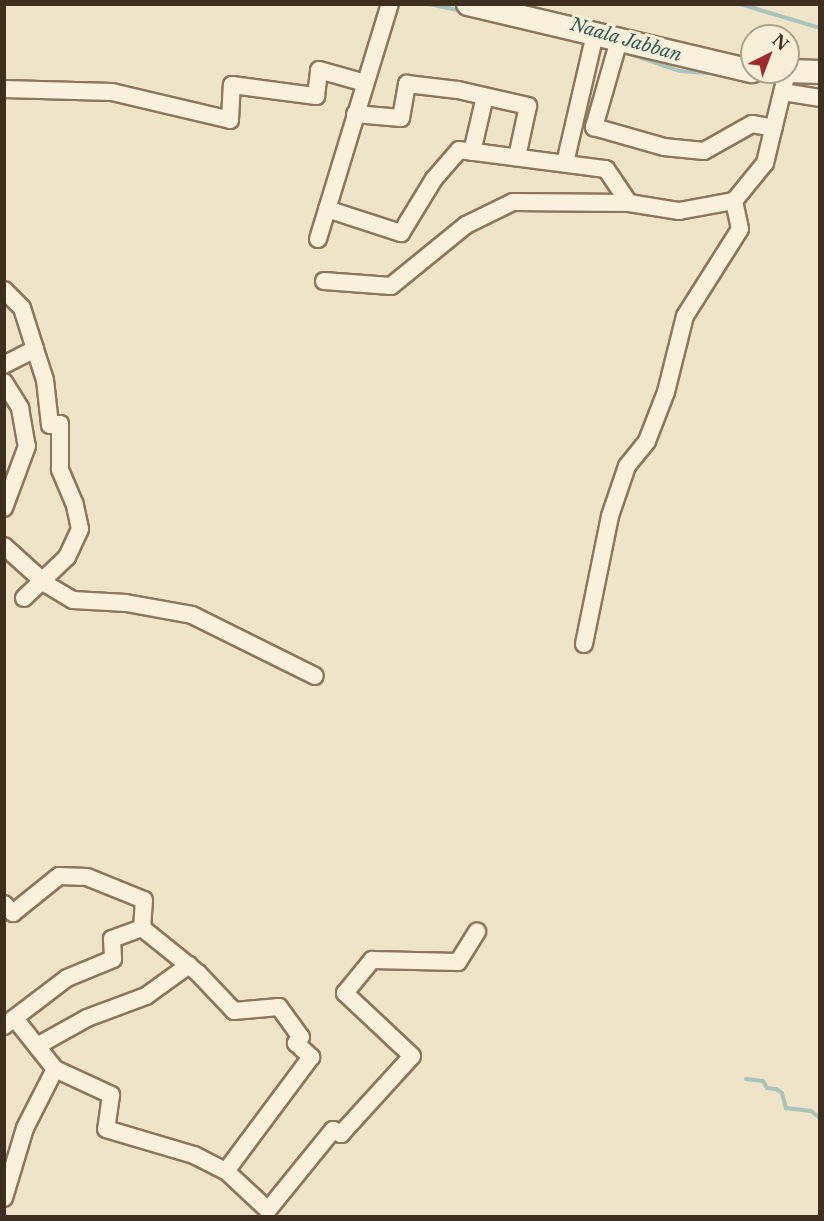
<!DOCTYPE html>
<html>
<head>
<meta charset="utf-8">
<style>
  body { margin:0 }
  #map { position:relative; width:824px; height:1221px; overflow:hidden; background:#f0e4c8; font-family:"Libre Baskerville",serif }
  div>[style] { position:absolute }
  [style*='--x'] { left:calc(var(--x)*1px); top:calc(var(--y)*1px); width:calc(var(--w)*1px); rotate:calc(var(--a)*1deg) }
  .stream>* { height:4px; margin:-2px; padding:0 2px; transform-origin:2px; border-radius:2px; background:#a9c4bc }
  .roads { filter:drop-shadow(2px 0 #8d765c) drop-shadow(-2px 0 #8d765c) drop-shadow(0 2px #8d765c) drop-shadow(0 -2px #8d765c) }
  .street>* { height:16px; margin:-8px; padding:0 8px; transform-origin:8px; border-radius:8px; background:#faf1dc }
  .secondary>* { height:22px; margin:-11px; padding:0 11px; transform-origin:11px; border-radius:11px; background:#faf1dc }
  span { translate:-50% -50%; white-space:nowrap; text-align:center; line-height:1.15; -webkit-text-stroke:6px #f7eed8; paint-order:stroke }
  .water-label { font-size:18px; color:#2f5d5a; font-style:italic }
  .frame { position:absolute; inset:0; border:6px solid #3d2e20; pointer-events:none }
  .north { position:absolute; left:740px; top:24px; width:60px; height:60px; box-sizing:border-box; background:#f7eed8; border:2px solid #ada18e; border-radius:50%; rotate:42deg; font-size:16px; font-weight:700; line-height:24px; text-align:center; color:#3d2e20 }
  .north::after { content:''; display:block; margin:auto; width:21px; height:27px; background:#9e2a2b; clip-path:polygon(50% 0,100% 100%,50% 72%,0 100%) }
</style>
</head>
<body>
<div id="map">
  <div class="stream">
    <div style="--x:429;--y:4;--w:35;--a:12"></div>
    <div style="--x:740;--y:4;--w:84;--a:16.7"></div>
    <div style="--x:627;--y:53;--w:56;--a:18.8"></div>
    <div style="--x:680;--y:71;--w:39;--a:4"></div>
    <div style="--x:756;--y:76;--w:26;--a:4"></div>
    <div style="--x:746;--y:1079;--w:17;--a:7"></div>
    <div style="--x:763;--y:1081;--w:8;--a:60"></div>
    <div style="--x:767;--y:1088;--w:9;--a:6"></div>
    <div style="--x:776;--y:1089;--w:7;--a:34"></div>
    <div style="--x:782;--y:1093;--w:16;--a:75"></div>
    <div style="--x:786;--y:1108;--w:25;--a:7"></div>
    <div style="--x:811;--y:1111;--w:11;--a:38"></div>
  </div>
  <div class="roads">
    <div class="street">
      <div style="--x:619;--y:40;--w:91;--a:106"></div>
      <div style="--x:594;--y:127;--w:73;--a:15.9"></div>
      <div style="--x:664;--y:147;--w:40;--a:5.7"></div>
      <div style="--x:704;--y:151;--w:55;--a:-29.4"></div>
      <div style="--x:752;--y:124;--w:22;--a:10"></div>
      <div style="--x:4;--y:89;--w:108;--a:1.6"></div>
      <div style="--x:112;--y:92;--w:121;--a:13.3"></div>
      <div style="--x:230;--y:120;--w:35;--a:-87"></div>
      <div style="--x:232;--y:85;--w:85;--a:7.5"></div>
      <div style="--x:316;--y:96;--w:26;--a:-83"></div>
      <div style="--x:319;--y:70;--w:48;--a:15.8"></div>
      <div style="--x:783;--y:92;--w:37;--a:9"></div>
      <div style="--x:355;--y:114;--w:46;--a:5"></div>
      <div style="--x:401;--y:118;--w:35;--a:-80"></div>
      <div style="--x:407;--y:84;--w:51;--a:6.7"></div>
      <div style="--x:458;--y:90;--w:72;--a:12.9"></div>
      <div style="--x:528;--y:106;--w:52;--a:102.2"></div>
      <div style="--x:472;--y:152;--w:57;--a:-76.9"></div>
      <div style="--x:565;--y:163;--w:132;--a:-76.9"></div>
      <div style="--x:327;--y:209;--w:78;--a:18"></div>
      <div style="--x:401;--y:233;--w:63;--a:-58.6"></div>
      <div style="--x:434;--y:179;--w:38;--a:-49"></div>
      <div style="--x:459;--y:150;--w:148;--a:7.4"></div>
      <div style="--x:606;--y:169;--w:41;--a:55.9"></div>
      <div style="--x:629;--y:203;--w:51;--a:9.1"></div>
      <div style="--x:679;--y:211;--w:56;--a:-10.3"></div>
      <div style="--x:734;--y:201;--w:49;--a:-50.8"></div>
      <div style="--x:765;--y:163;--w:94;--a:-76.4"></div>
      <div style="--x:318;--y:239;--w:246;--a:-73"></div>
      <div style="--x:324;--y:281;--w:67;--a:4.3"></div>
      <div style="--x:391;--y:286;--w:97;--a:-39.1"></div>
      <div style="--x:466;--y:225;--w:52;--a:-26.1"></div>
      <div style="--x:513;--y:202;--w:116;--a:0.5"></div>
      <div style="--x:4;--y:290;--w:25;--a:45"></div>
      <div style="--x:22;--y:308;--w:43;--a:72.4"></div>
      <div style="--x:35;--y:349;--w:35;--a:153"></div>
      <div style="--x:4;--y:382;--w:31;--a:58"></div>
      <div style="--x:20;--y:408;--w:39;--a:80"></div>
      <div style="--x:27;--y:446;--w:66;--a:110.4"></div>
      <div style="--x:4;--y:546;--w:57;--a:42.1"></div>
      <div style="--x:46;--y:584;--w:31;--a:31"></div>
      <div style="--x:73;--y:600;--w:53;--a:3.2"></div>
      <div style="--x:126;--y:603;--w:67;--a:10.3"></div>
      <div style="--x:192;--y:615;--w:137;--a:26.4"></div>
      <div style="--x:24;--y:598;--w:59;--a:-43.6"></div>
      <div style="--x:67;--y:557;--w:31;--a:-65"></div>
      <div style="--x:80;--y:529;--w:25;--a:-102"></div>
      <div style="--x:75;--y:505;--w:39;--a:-113"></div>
      <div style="--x:60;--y:469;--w:45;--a:-90"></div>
      <div style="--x:60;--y:424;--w:10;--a:174"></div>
      <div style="--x:50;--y:425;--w:45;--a:-96.3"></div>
      <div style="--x:45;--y:380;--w:33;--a:-108"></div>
      <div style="--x:584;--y:644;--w:131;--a:-78.5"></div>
      <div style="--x:610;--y:516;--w:53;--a:-71.2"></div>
      <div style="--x:627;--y:466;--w:32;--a:-51"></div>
      <div style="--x:647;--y:441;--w:53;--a:-68.8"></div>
      <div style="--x:666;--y:392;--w:78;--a:-76"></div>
      <div style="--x:685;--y:316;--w:103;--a:-57.7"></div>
      <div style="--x:740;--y:229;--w:29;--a:-102"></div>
      <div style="--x:4;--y:904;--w:13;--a:45"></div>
      <div style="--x:13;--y:913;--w:59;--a:-38.8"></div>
      <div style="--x:59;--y:876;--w:28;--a:2"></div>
      <div style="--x:87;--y:877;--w:61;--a:22"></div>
      <div style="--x:144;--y:900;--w:28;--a:94"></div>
      <div style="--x:142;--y:928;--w:32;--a:160"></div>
      <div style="--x:112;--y:939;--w:20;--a:87"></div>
      <div style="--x:113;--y:959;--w:50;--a:157.6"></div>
      <div style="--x:67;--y:978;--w:79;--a:142.7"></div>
      <div style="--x:142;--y:928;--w:72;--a:38.8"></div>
      <div style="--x:198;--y:973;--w:52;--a:46.5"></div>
      <div style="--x:234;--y:1011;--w:45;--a:-5.1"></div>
      <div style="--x:279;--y:1007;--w:37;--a:54"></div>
      <div style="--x:301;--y:1037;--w:8;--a:130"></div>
      <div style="--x:296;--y:1043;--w:21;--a:43"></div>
      <div style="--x:311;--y:1057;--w:142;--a:126.7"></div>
      <div style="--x:226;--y:1171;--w:57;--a:42.9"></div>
      <div style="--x:268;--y:1210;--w:103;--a:-50.9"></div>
      <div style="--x:333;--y:1130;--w:9;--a:27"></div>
      <div style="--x:341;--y:1134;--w:105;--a:-47.7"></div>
      <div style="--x:412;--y:1056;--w:92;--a:-136.8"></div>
      <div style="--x:345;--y:993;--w:43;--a:-50.7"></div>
      <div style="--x:372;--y:960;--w:86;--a:1.3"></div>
      <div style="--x:458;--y:962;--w:36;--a:-58"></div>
      <div style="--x:37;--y:1046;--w:57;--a:-29.2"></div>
      <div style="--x:87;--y:1018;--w:63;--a:-20.4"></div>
      <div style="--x:146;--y:996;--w:53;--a:-35.8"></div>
      <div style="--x:55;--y:1069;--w:62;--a:24.9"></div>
      <div style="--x:111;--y:1095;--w:34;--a:98"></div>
      <div style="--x:106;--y:1129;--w:92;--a:16.5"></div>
      <div style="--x:194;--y:1155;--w:36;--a:27"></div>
      <div style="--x:4;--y:1198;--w:73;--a:-73.3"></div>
      <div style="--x:25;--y:1128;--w:66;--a:-63"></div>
      <div style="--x:55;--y:1069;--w:63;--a:-128.5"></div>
    </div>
    <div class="secondary">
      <div style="--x:468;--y:4;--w:292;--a:13.3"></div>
      <div style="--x:788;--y:71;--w:32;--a:2"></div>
    </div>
  </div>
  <div class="water-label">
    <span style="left:626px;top:40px;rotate:16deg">Naala Jabban</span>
  </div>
  <div class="frame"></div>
  <div class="north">N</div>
</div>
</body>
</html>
